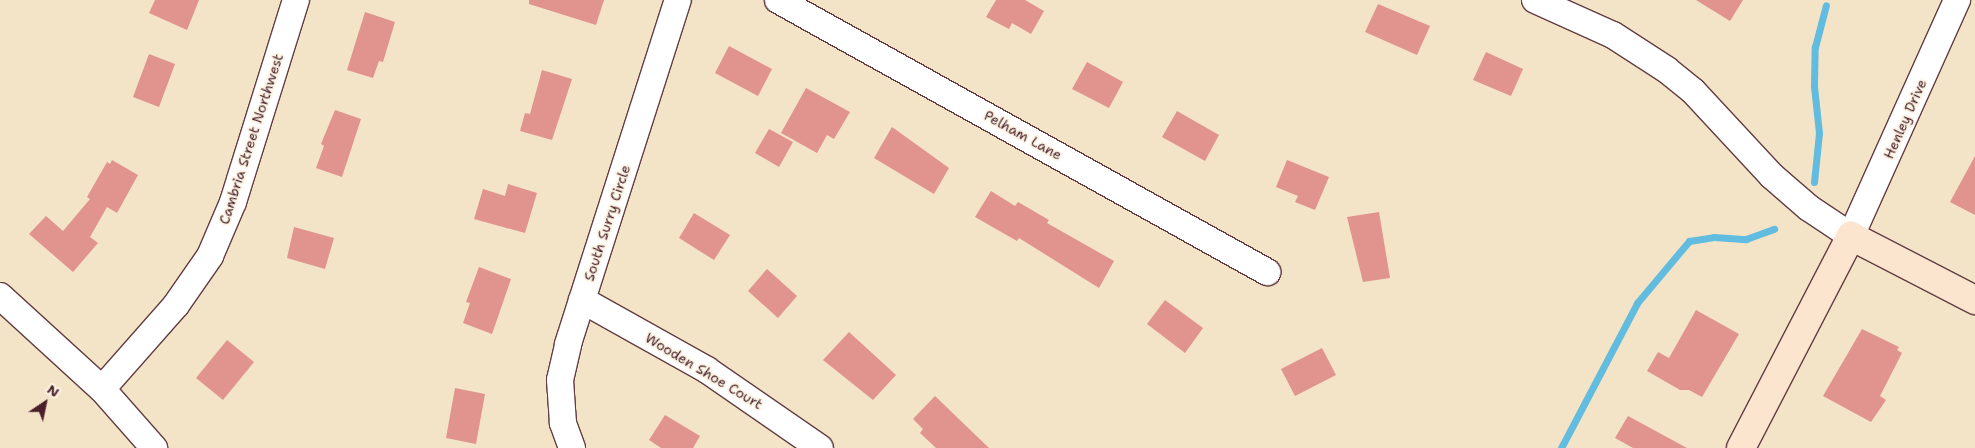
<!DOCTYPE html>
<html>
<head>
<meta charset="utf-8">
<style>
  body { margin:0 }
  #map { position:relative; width:1975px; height:448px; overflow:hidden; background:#f3e4c7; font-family:"Shantell Sans",sans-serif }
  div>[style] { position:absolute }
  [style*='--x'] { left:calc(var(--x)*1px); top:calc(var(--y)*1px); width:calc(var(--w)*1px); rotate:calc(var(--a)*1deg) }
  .stream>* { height:7px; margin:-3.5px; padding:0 3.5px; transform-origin:3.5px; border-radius:3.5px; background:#61bcdf }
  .building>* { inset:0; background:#e1938d }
  .roads { filter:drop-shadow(1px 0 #633d42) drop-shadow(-1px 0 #633d42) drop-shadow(0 1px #633d42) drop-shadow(0 -1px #633d42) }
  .street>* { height:26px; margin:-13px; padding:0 13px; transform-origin:13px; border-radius:13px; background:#fff }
  .secondary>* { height:28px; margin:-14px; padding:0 14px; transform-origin:14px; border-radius:14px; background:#fbe5cf }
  span { translate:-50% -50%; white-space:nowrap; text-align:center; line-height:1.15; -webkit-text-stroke:4px #fcf5e5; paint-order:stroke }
  .street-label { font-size:14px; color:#4a1f2b }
  .north { position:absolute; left:20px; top:378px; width:50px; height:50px; -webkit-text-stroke:4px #fcf5e5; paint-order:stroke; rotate:34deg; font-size:14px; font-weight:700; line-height:20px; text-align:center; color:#4a1f2b }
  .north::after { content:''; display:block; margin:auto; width:18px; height:22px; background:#4a1f2b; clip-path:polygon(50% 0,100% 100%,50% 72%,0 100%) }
</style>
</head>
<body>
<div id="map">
  <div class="stream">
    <div style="--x:1814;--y:182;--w:49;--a:-84.2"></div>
    <div style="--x:1819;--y:133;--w:47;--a:-96.1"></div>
    <div style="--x:1814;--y:86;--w:39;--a:-89"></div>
    <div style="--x:1815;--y:47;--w:43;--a:-75.3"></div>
    <div style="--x:1561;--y:448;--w:164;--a:-62.3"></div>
    <div style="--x:1637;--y:303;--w:81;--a:-50"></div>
    <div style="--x:1689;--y:241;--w:25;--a:-9"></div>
    <div style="--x:1714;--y:237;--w:32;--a:4"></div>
    <div style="--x:1746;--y:239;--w:30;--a:-20"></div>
  </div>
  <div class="building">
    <div style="clip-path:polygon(155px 0,199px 0,187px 30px,149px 13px)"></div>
    <div style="clip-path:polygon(529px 0,604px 0,596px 25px,529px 4px)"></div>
    <div style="clip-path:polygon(996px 0,1025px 0,1044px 11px,1031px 34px,1012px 23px,1009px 29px,986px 17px)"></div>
    <div style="clip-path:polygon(1696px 0,1743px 0,1730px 21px)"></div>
    <div style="clip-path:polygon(1378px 4px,1430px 26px,1417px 55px,1365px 32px)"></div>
    <div style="clip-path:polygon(365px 12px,395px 22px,383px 62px,379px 61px,373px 78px,347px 70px)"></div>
    <div style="clip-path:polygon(729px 46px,772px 69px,758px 96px,715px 73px)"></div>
    <div style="clip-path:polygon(1486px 52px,1523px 69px,1511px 96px,1473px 80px)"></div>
    <div style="clip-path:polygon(149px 54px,175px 64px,159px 107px,133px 97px)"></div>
    <div style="clip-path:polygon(1087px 62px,1123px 82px,1109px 108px,1072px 89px)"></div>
    <div style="clip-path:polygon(542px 70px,572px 79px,552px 140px,520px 131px,525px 113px,530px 114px)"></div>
    <div style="clip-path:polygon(806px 88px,850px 112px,834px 139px,827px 135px,817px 153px,781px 133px)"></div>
    <div style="clip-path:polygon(335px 110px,361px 119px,342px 177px,316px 168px,324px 146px,321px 144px)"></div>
    <div style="clip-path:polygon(1177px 111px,1219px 135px,1205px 161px,1162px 137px)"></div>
    <div style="clip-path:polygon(892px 127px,949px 168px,934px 194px,874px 158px)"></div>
    <div style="clip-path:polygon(769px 129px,793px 142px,779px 167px,755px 153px)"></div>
    <div style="clip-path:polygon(1975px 156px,1975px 215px,1950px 202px)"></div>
    <div style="clip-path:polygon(112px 160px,138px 175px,117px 213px,107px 207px,90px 237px,98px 243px,73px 272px,29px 234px,46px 216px,63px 231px,90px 199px,87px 197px,107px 162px,110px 164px)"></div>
    <div style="clip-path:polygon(1287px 160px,1329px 177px,1315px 210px,1295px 202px,1298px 196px,1276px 187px)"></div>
    <div style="clip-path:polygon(508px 184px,537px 193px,525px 233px,474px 219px,483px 189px,505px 196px)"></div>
    <div style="clip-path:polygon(991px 191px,1015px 206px,1018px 202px,1049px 220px,1047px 223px,1114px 261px,1099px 288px,1019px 238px,1017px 241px,975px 217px)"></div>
    <div style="clip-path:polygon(1379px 212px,1390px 278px,1363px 282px,1347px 217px)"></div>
    <div style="clip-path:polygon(694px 213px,730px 235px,714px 260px,679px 238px)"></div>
    <div style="clip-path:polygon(294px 227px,334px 238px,325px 269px,287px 258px)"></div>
    <div style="clip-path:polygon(479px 267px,511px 279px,492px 334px,463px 323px,470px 303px,466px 302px)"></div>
    <div style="clip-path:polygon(767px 269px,797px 296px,778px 318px,748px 291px)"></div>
    <div style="clip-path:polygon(1165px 300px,1203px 328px,1185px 353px,1147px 324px)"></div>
    <div style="clip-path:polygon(1696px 310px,1739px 334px,1702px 397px,1689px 390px,1680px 390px,1647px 371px,1658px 352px,1669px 358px)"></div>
    <div style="clip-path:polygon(1862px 329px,1899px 347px,1897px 350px,1902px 353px,1880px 396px,1886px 400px,1871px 422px,1823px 396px)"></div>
    <div style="clip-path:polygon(849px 332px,896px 375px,873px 400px,823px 360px)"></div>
    <div style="clip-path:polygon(227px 340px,254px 362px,223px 400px,196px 378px)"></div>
    <div style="clip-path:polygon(1322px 348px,1336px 375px,1295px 396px,1281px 369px)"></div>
    <div style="clip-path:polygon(455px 388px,485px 394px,476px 444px,446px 438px)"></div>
    <div style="clip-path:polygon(935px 396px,989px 448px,936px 448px,920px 433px,923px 429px,913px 419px)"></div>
    <div style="clip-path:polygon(665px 415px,700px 436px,693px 448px,661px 448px,649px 440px)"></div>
    <div style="clip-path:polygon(1628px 416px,1687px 448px,1633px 448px,1615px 438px)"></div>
  </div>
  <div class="roads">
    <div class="street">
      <div style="--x:778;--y:0;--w:560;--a:29.08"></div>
      <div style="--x:1535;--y:0;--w:85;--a:24.2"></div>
      <div style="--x:1613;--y:35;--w:64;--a:32.9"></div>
      <div style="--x:1667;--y:70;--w:33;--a:39"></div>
      <div style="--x:1693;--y:91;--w:116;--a:47.1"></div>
      <div style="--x:1772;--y:176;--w:49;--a:40.9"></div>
      <div style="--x:1809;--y:208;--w:50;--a:33.7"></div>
      <div style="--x:1851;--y:236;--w:259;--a:-65.8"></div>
      <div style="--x:0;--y:296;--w:138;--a:42.4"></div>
      <div style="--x:102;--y:389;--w:79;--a:48.6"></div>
      <div style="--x:582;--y:300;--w:143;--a:29.2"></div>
      <div style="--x:707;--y:370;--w:137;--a:34.6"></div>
      <div style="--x:102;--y:389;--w:112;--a:-48.6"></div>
      <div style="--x:176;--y:305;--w:60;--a:-55.2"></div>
      <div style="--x:210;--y:256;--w:59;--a:-66.9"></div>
      <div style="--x:233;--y:202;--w:212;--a:-72.7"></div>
      <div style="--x:572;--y:448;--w:27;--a:-110"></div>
      <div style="--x:563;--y:423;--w:43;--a:-94"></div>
      <div style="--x:560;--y:380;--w:37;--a:-77"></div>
      <div style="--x:568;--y:344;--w:361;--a:-72.3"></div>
    </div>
    <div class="secondary">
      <div style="--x:1741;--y:448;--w:239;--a:-62.6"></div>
      <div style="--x:1851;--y:236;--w:140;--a:27.3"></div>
    </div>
  </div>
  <div class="street-label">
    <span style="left:1905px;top:119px;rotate:-66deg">Henley Drive</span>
    <span style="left:1023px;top:135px;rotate:29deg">Pelham Lane</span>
    <span style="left:251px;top:139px;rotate:-72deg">Cambria Street Northwest</span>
    <span style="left:607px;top:223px;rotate:-72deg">South Surry Circle</span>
    <span style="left:704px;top:371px;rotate:31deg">Wooden Shoe Court</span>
  </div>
  <div class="north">N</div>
</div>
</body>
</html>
